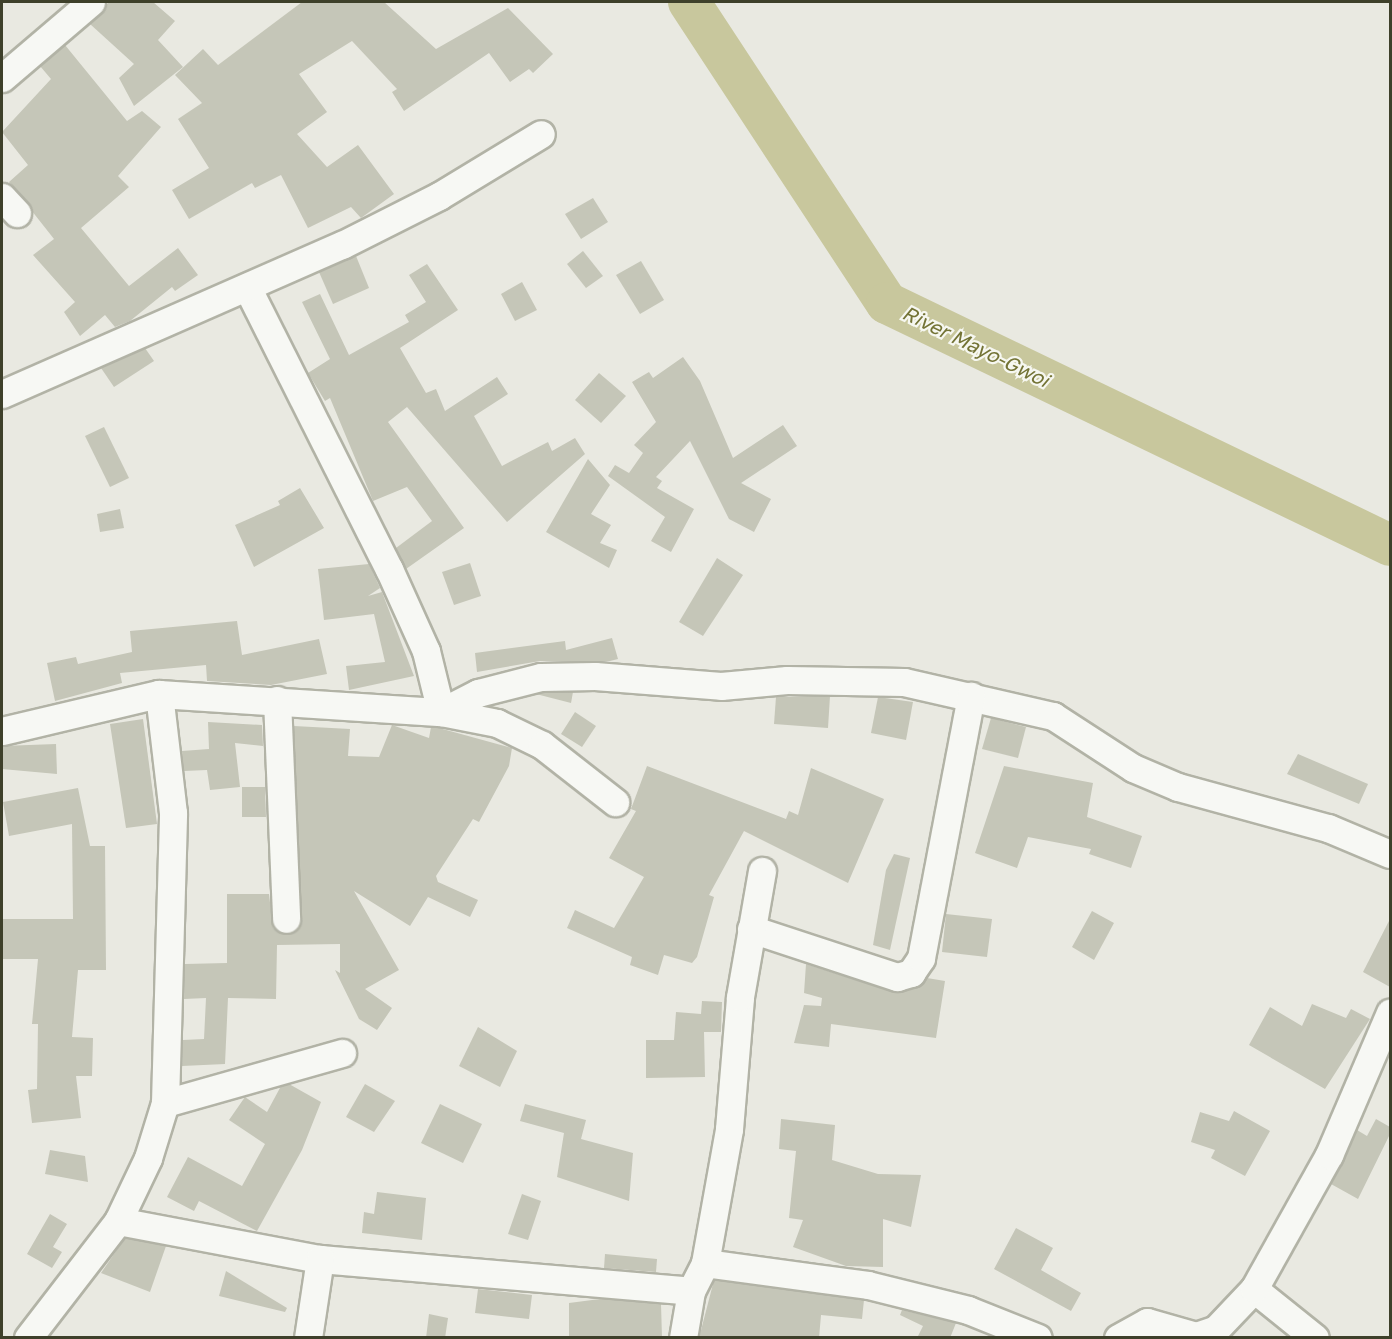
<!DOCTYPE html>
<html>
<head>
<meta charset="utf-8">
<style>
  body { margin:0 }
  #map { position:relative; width:1392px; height:1339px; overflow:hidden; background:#e9e9e1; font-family:"Golos Text",sans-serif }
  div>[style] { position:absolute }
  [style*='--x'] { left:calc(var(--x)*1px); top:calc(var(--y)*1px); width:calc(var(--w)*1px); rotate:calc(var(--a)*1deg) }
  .river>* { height:42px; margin:-21px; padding:0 21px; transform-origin:21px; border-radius:21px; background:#c8c79d }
  .building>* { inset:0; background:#c5c6b8 }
  .roads { filter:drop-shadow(2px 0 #b2b3a6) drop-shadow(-2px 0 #b2b3a6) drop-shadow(0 2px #b2b3a6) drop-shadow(0 -2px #b2b3a6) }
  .street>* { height:27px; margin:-13.5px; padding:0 13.5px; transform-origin:13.5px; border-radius:13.5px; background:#f7f8f4 }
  span { translate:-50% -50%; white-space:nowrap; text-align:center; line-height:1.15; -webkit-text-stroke:4.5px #f6f7f0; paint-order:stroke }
  .water-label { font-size:20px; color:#737335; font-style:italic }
  .frame { position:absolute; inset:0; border:3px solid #3e402a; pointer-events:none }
</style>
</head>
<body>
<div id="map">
  <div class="river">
    <div style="--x:689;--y:2;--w:360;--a:56.7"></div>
    <div style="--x:887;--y:303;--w:558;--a:25.69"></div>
  </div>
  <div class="building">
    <div style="clip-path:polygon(109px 2px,153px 2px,175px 21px,158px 40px,183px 67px,134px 106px,119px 78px,134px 64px,90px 24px)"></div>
    <div style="clip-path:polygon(302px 2px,384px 2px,436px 49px,508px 8px,553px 54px,533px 73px,529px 69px,510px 82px,489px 53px,404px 111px,392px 92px,397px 89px,352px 41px,299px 74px,327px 112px,297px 134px,327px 167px,358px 145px,394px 194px,361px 218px,351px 207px,308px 228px,281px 175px,255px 188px,252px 183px,189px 219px,172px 190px,209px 168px,178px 119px,202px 103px,175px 75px,203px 49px,218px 65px)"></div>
    <div style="clip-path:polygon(65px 45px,127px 121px,142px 111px,161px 127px,118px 176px,129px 187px,81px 228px,129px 286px,178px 248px,198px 275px,175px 291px,172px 287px,130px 321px,115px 327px,105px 315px,80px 336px,64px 312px,75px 302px,33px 255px,54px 239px,9px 182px,28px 165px,2px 132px,51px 79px,40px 66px)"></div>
    <div style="clip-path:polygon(593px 198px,608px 222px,581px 239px,565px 214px)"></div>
    <div style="clip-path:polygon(583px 251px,603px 276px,586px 288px,567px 264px)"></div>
    <div style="clip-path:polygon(356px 256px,369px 288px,333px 304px,319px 272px)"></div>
    <div style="clip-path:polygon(641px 261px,664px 300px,640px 314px,616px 275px)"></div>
    <div style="clip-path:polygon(427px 264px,458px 310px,400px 348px,426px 393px,436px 389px,445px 411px,497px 377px,508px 394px,474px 416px,502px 466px,548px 442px,552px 451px,575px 438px,585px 454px,507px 522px,407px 407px,388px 422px,464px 528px,406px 569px,396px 548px,432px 521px,407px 487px,373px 501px,330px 398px,325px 401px,308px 373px,330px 359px,302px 302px,320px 294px,349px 355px,409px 322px,405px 315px,426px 302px,409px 275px)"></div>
    <div style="clip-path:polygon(522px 282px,537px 310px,515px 321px,501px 294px)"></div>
    <div style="clip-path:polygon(145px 348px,154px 361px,114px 387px,101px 368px)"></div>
    <div style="clip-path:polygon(683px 357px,700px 381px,733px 458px,783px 425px,797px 446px,741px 483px,771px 499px,754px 532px,729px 519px,690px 441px,656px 477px,662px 481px,657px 488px,694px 509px,671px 552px,651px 541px,665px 517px,608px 476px,615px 465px,629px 473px,643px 453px,634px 445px,656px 422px,632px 382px,649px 372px,653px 378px)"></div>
    <div style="clip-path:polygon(599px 373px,626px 396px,601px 423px,575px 400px)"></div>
    <div style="clip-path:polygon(104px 427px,129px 478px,110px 487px,85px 436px)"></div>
    <div style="clip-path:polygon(588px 459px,610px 485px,591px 514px,611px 525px,600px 543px,617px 550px,609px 568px,546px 532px)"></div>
    <div style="clip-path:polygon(300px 488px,324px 528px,254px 567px,235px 525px,280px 505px,278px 501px)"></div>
    <div style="clip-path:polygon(120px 509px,124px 528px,100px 532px,97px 514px)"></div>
    <div style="clip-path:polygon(717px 558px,743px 575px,703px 636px,679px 622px)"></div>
    <div style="clip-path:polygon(470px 563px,481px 596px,454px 605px,442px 572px)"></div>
    <div style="clip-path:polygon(369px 564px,380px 588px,368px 596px,382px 592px,414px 676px,349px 690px,346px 666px,385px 662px,374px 614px,324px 620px,318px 569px)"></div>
    <div style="clip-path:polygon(237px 621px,242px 655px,319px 639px,327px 674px,271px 685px,207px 681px,206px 665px,120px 673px,122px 683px,55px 701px,47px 663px,76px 657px,78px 664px,132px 652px,130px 631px)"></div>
    <div style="clip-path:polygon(612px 638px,618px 659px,610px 661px,540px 661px,477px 672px,475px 653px,565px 641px,566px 650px)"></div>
    <div style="clip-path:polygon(573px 692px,571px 703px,536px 694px,543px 693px)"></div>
    <div style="clip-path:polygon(830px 696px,828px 728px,774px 724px,776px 697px)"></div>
    <div style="clip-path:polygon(878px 697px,913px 702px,906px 740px,871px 733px)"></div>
    <div style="clip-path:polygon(575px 712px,596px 726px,582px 747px,561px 734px)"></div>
    <div style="clip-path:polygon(991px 718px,1026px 727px,1018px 758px,982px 749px)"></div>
    <div style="clip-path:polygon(143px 719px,157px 824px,126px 828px,110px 724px)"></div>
    <div style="clip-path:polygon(208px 722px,262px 725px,263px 746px,235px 743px,240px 787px,210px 790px,207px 770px,184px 771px,182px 751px,209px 749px)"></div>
    <div style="clip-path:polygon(392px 725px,429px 738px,431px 727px,439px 728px,512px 748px,509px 766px,479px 822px,473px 819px,436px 876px,438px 882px,478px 900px,470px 917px,428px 897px,410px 926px,354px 891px,399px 970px,365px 989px,392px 1008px,377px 1030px,359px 1019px,335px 970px,340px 973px,340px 944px,277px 945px,276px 999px,228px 998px,225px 1064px,182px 1066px,183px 1040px,204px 1039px,206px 998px,184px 999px,185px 964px,227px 963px,227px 894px,269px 894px,273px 928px,287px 935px,300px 926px,294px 726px,350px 729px,348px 756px,379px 757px)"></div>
    <div style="clip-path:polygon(56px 744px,57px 774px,2px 769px,2px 746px)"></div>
    <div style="clip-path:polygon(1298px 754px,1368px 784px,1359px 804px,1287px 774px)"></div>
    <div style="clip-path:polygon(647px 766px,786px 819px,789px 811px,798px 815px,811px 768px,884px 799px,848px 883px,744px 831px,709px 895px,714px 897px,697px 957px,692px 963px,664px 955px,658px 975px,630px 965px,632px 957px,567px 928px,575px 910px,614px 928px,644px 877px,609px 858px,636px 811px,631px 809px)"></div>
    <div style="clip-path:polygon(1004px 766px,1093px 783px,1087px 817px,1142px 836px,1131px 868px,1089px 854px,1091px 849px,1028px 837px,1017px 868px,975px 853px)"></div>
    <div style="clip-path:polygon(242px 787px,265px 787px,266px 817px,242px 817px)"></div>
    <div style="clip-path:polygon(78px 788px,90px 846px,105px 846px,106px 970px,78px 970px,72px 1037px,93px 1038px,92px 1076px,76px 1076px,81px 1118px,32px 1123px,28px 1090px,37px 1089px,38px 1024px,32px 1024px,38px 959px,2px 959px,2px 919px,73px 919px,72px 824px,9px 836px,3px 802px)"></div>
    <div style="clip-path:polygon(894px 854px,910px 858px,890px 950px,873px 945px,886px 870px)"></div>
    <div style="clip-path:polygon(1092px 911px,1114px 923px,1094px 960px,1072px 947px)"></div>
    <div style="clip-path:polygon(946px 914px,992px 919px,987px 957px,942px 952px)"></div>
    <div style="clip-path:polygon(1390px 919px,1390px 987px,1363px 972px)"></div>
    <div style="clip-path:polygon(806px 964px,893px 992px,915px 988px,927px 978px,945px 981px,936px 1038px,831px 1024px,829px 1047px,794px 1043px,804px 1005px,821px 1006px,822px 998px,804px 993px)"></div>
    <div style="clip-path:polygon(702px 1001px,722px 1002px,721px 1032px,704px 1032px,705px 1077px,646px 1078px,646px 1040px,674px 1040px,676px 1012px,701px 1014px)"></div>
    <div style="clip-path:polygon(1312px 1004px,1346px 1018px,1351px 1009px,1370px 1019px,1325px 1089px,1249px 1045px,1270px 1007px,1302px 1026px)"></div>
    <div style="clip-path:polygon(478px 1027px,517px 1051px,500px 1087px,459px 1066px)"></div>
    <div style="clip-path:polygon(289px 1084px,321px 1102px,302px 1150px,257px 1231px,199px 1201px,194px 1211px,167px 1197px,188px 1157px,242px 1186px,265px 1144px,229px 1120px,245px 1097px,267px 1112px,281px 1086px)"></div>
    <div style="clip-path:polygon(365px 1084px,395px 1101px,374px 1132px,346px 1117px)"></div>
    <div style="clip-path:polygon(440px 1104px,482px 1124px,463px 1163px,421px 1143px)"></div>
    <div style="clip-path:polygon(525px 1104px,586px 1120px,581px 1139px,633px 1153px,629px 1201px,557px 1177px,564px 1133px,520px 1121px)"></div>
    <div style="clip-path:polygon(1234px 1111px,1270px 1131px,1245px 1176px,1211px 1158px,1215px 1150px,1191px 1142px,1200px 1112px,1229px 1121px)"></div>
    <div style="clip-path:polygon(781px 1119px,835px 1125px,832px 1160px,878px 1174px,921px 1175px,911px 1227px,883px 1219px,883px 1267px,846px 1266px,793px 1247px,803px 1220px,789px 1218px,796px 1151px,779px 1149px)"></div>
    <div style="clip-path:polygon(1376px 1119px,1390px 1127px,1390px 1134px,1358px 1199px,1331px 1184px,1357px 1130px,1367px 1136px)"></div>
    <div style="clip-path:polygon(50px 1150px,85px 1156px,88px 1182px,45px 1174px)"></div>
    <div style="clip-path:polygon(377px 1192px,426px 1198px,422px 1240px,362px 1233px,364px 1212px,374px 1214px)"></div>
    <div style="clip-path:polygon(522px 1194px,541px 1201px,528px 1240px,508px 1234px)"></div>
    <div style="clip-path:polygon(50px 1214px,67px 1224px,53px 1247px,62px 1252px,52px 1268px,27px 1254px)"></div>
    <div style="clip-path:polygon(1016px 1228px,1053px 1248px,1041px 1270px,1081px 1293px,1071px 1311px,994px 1269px)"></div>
    <div style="clip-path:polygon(125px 1238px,166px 1246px,150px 1292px,101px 1273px)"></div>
    <div style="clip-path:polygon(605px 1254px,657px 1259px,656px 1272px,604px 1268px)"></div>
    <div style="clip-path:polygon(226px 1271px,287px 1308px,285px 1312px,219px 1296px)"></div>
    <div style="clip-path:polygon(714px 1280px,864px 1300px,862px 1319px,821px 1315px,819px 1338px,699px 1338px)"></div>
    <div style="clip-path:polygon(478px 1289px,532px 1295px,529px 1319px,475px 1313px)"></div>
    <div style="clip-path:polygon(600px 1299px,661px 1304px,662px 1338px,569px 1338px,569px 1303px)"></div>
    <div style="clip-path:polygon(902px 1310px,956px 1323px,950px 1338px,917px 1338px,923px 1326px,900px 1315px)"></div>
    <div style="clip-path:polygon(429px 1314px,448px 1318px,445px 1338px,426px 1338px)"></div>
  </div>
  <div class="roads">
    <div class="street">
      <div style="--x:2;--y:78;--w:117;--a:-40.5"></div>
      <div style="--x:2;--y:197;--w:22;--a:47"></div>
      <div style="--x:247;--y:287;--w:316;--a:63.3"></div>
      <div style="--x:389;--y:569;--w:90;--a:65.7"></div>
      <div style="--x:426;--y:651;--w:63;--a:76.2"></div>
      <div style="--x:2;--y:394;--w:371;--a:-23.7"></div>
      <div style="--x:342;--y:245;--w:109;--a:-26.8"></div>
      <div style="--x:439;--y:196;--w:119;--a:-31.3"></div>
      <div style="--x:277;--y:700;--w:219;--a:87.6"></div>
      <div style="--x:441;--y:712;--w:42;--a:-27.2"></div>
      <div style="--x:478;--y:693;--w:65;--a:-14.3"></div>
      <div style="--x:541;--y:677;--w:54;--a:-1.1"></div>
      <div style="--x:595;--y:676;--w:126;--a:4.5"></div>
      <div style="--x:721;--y:686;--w:66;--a:-5.2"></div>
      <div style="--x:787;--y:680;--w:117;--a:1"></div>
      <div style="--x:904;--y:682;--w:153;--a:12.9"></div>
      <div style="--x:1053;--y:716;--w:95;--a:33"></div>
      <div style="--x:1133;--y:768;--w:49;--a:22.9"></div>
      <div style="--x:1178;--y:787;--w:156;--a:15.3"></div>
      <div style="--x:1328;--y:828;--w:67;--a:22.8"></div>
      <div style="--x:2;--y:731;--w:161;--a:-13.3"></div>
      <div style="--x:159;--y:694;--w:283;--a:3.7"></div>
      <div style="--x:441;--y:712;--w:57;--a:11.1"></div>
      <div style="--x:497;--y:723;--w:50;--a:26.1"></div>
      <div style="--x:542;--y:745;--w:93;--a:38"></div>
      <div style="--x:751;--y:929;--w:154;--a:18.2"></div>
      <div style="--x:897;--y:977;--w:15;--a:-16"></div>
      <div style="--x:911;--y:973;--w:18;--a:-56"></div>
      <div style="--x:921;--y:958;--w:267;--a:-79.2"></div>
      <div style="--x:165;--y:1103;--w:184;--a:-15.8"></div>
      <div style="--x:118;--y:1221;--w:206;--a:10.7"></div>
      <div style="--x:320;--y:1259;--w:372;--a:4.9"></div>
      <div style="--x:705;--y:1263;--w:164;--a:7.7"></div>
      <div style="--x:868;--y:1285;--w:103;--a:14"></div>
      <div style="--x:968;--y:1310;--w:75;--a:21.8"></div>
      <div style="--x:1254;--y:1289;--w:78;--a:38.8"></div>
      <div style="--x:28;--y:1338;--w:148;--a:-52.4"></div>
      <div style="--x:118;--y:1221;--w:70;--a:-64.5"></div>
      <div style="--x:148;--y:1158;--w:58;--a:-72.8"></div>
      <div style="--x:165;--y:1103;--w:290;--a:-88.4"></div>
      <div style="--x:173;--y:813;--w:120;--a:-96.7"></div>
      <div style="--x:308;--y:1338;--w:80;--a:-81.4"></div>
      <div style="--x:683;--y:1338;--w:48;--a:-80.3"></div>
      <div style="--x:691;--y:1291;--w:31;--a:-63"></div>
      <div style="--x:705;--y:1263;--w:136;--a:-79.8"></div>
      <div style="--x:729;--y:1129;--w:132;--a:-85.2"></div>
      <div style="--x:740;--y:997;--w:128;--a:-80.1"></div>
      <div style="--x:1118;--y:1338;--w:33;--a:-29"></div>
      <div style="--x:1147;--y:1322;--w:51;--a:15.9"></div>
      <div style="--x:1196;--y:1336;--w:21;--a:-19"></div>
      <div style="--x:1216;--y:1329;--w:55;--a:-46.5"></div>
      <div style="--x:1254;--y:1289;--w:154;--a:-60.8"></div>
      <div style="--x:1329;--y:1155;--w:155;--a:-66.8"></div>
    </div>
  </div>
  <div class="water-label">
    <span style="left:976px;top:346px;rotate:26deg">River Mayo-Gwoi</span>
  </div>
  <div class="frame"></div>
</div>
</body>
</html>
